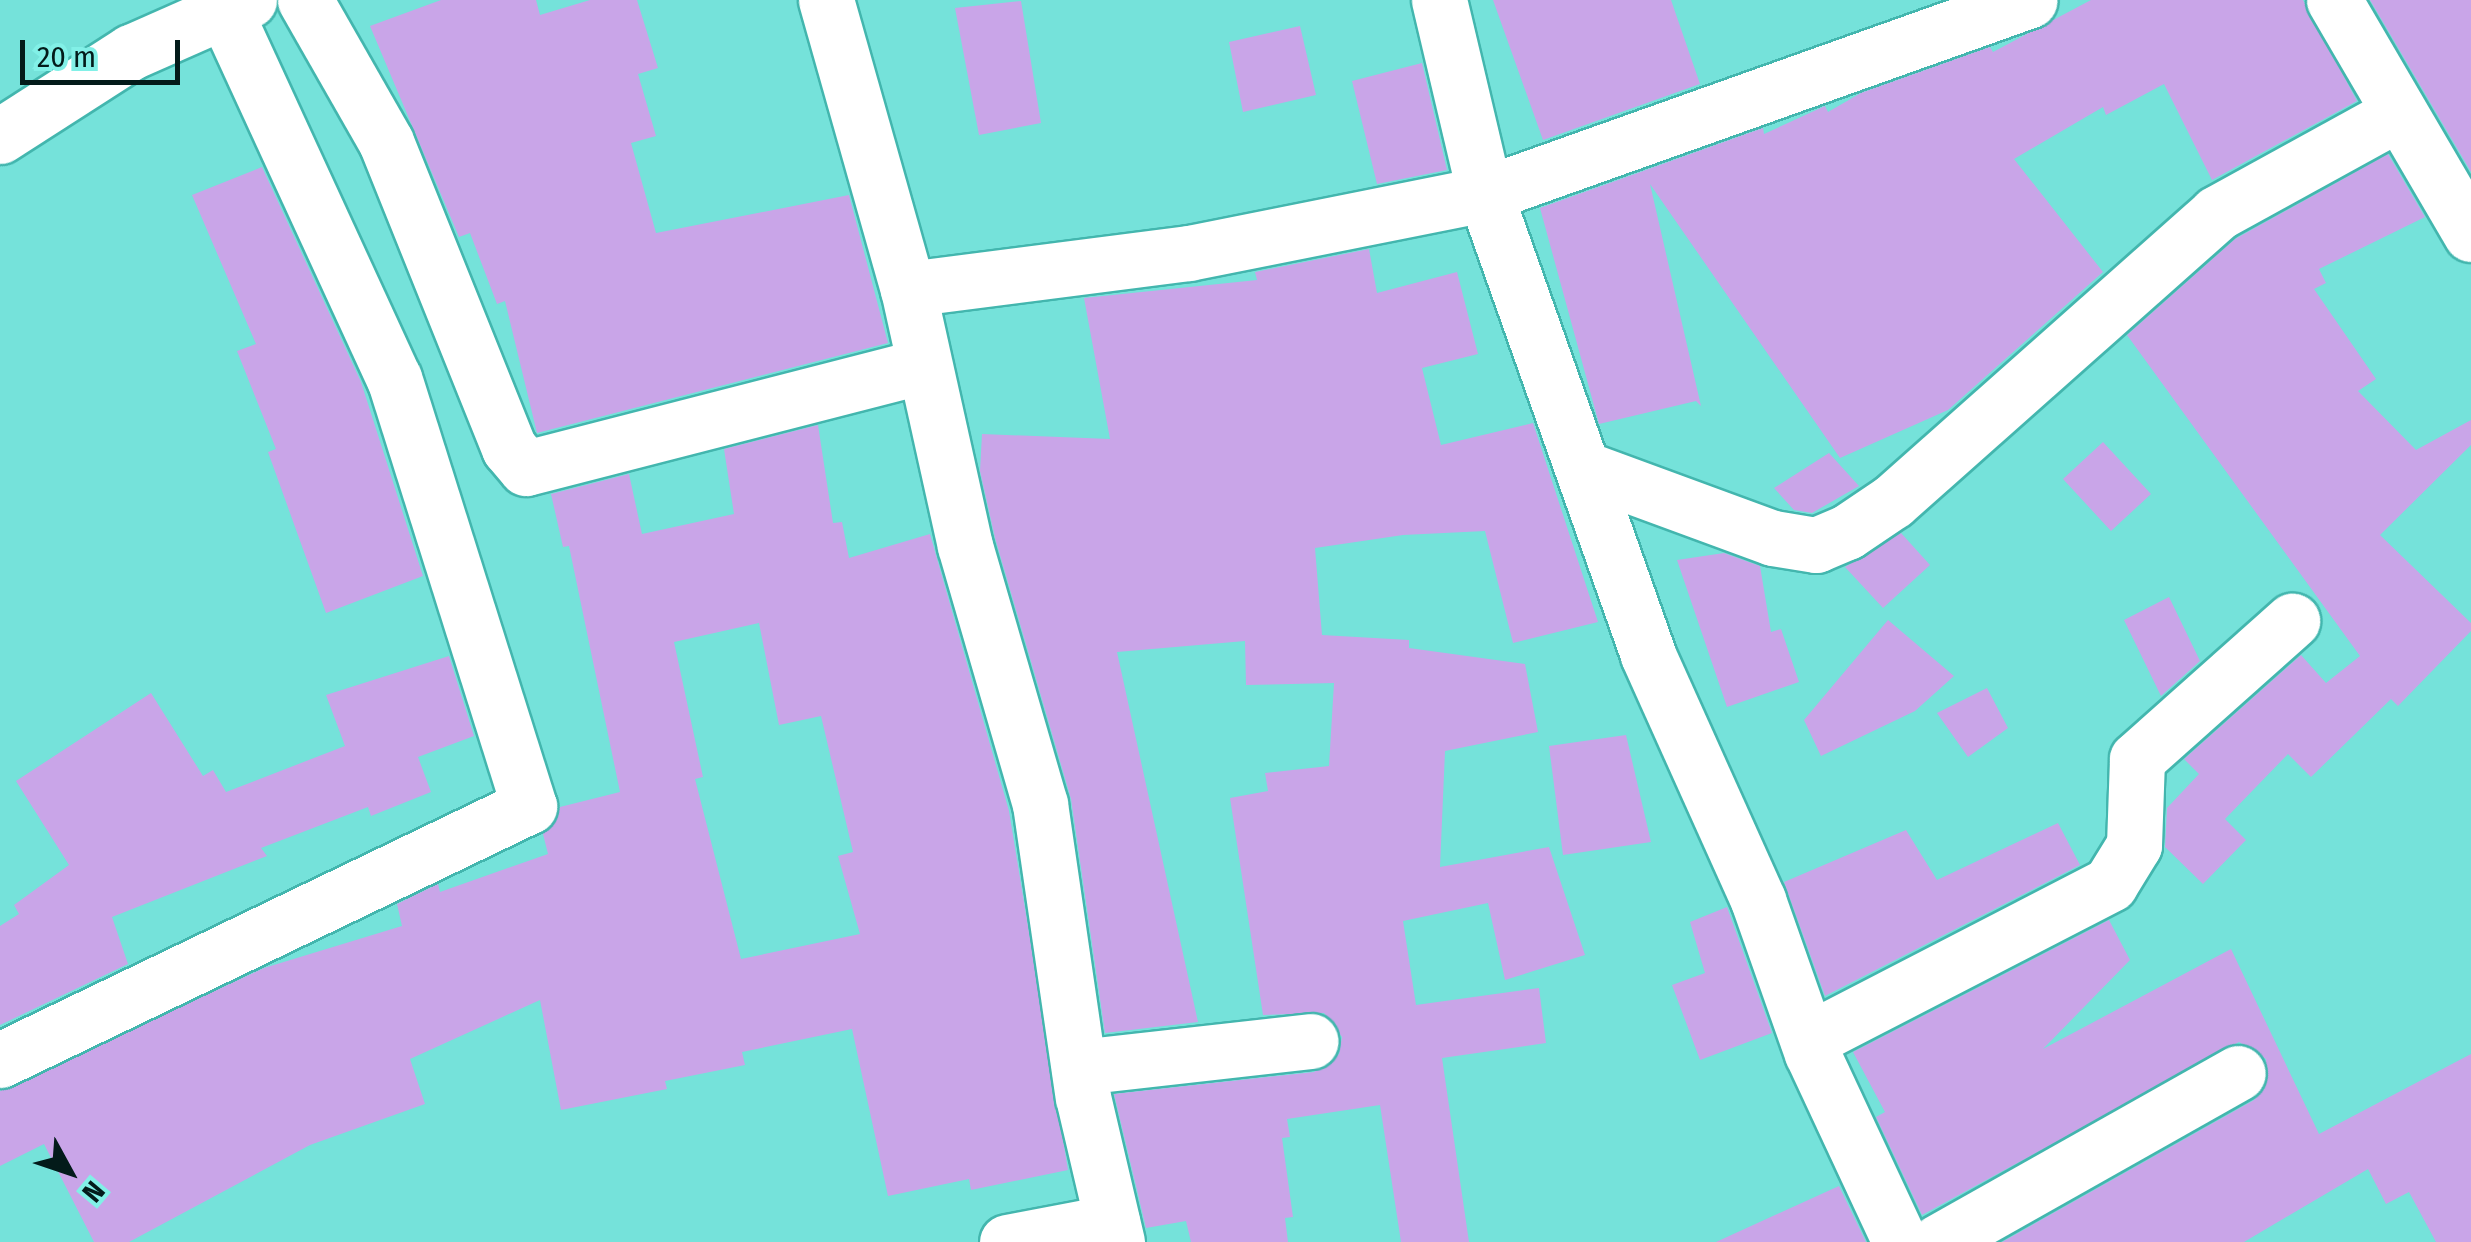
<!DOCTYPE html>
<html>
<head>
<meta charset="utf-8">
<style>
  body { margin:0 }
  #map { position:relative; width:2471px; height:1242px; overflow:hidden; background:#75e2da; font-family:"Fira Sans Condensed",sans-serif }
  div>[style] { position:absolute }
  [style*='--x'] { left:calc(var(--x)*1px); top:calc(var(--y)*1px); width:calc(var(--w)*1px); rotate:calc(var(--a)*1deg) }
  .building>* { inset:0; background:#c9a5e8 }
  .roads { filter:drop-shadow(2px 0 #43b6ae) drop-shadow(-2px 0 #43b6ae) drop-shadow(0 2px #43b6ae) drop-shadow(0 -2px #43b6ae) }
  .street>* { height:55px; margin:-27.5px; padding:0 27.5px; transform-origin:27.5px; border-radius:27.5px; background:#fff }
  span { translate:-50% -50%; white-space:nowrap; text-align:center; line-height:1.15; -webkit-text-stroke:8px #82f0e7; paint-order:stroke }
  .north { position:absolute; left:20px; top:1122px; width:100px; height:100px; -webkit-text-stroke:8px #82f0e7; paint-order:stroke; rotate:130deg; font-size:28px; font-weight:700; line-height:40px; text-align:center; color:#031b1a }
  .north::after { content:''; display:block; margin:auto; width:35px; height:45px; background:#031b1a; clip-path:polygon(50% 0,100% 100%,50% 72%,0 100%) }
  .scale { position:absolute; left:20px; top:40px; width:160px; height:45px; box-sizing:border-box; border:5px solid #031b1a; border-top:0; padding-left:12px; font-size:30px; line-height:35px; white-space:nowrap; color:#031b1a; -webkit-text-stroke:8px #82f0e7; paint-order:stroke }
</style>
</head>
<body>
<div id="map">
  <div class="building">
    <div style="clip-path:polygon(441px 0,536px 0,540px 15px,590px 0,637px 0,658px 68px,638px 74px,656px 136px,631px 143px,656px 233px,849px 195px,888px 343px,537px 433px,505px 301px,497px 304px,470px 233px,459px 237px,370px 26px)"></div>
    <div style="clip-path:polygon(1493px 0,1671px 0,1700px 84px,1543px 140px)"></div>
    <div style="clip-path:polygon(2091px 0,2303px 0,2357px 101px,2212px 180px,2164px 84px,2106px 115px,2103px 107px,2014px 159px,2103px 272px,1948px 410px,1840px 458px,1650px 184px,1701px 406px,1696px 401px,1599px 424px,1540px 208px,1763px 128px,1764px 134px,1825px 106px,1828px 112px,1861px 93px,1990px 47px,1993px 52px)"></div>
    <div style="clip-path:polygon(2370px 0,2471px 0,2471px 172px)"></div>
    <div style="clip-path:polygon(1021px 1px,1041px 123px,979px 135px,955px 8px)"></div>
    <div style="clip-path:polygon(1300px 26px,1316px 95px,1243px 112px,1229px 42px)"></div>
    <div style="clip-path:polygon(1422px 63px,1447px 170px,1377px 184px,1352px 81px)"></div>
    <div style="clip-path:polygon(2388px 154px,2425px 217px,2319px 269px,2326px 283px,2314px 289px,2376px 379px,2358px 391px,2416px 450px,2471px 420px,2471px 445px,2380px 535px,2471px 623px,2471px 631px,2398px 706px,2391px 699px,2311px 777px,2288px 754px,2225px 819px,2246px 840px,2203px 884px,2165px 847px,2167px 808px,2199px 774px,2184px 759px,2301px 655px,2326px 683px,2360px 656px,2127px 335px,2235px 239px)"></div>
    <div style="clip-path:polygon(262px 167px,361px 382px,423px 576px,326px 613px,268px 452px,276px 449px,237px 351px,256px 344px,192px 195px)"></div>
    <div style="clip-path:polygon(1369px 249px,1377px 293px,1457px 272px,1478px 354px,1422px 368px,1441px 445px,1533px 423px,1598px 622px,1513px 643px,1485px 531px,1403px 535px,1315px 548px,1322px 635px,1409px 640px,1409px 648px,1525px 664px,1538px 732px,1445px 751px,1440px 867px,1549px 847px,1585px 955px,1505px 980px,1488px 903px,1403px 921px,1416px 1005px,1539px 988px,1546px 1043px,1442px 1058px,1469px 1242px,1401px 1242px,1380px 1105px,1287px 1119px,1290px 1137px,1282px 1138px,1293px 1217px,1285px 1218px,1288px 1242px,1191px 1242px,1186px 1221px,1146px 1228px,1114px 1094px,1314px 1072px,1339px 1054px,1342px 1037px,1324px 1013px,1263px 1015px,1230px 798px,1268px 791px,1265px 773px,1329px 766px,1334px 683px,1246px 685px,1245px 641px,1117px 652px,1198px 1022px,1105px 1033px,1071px 799px,995px 538px,980px 471px,982px 434px,1110px 439px,1084px 298px,1257px 280px,1255px 272px)"></div>
    <div style="clip-path:polygon(evenodd,818px 425px,833px 523px,842px 522px,849px 558px,930px 534px,1009px 811px,1068px 1170px,971px 1190px,969px 1179px,888px 1196px,852px 1029px,742px 1052px,745px 1065px,665px 1081px,667px 1089px,561px 1110px,540px 1000px,410px 1059px,425px 1104px,310px 1145px,129px 1242px,94px 1242px,44px 1144px,0 1166px,0 1091px,264px 968px,402px 926px,397px 904px,438px 884px,440px 892px,548px 854px,543px 834px,560px 807px,620px 792px,569px 546px,563px 547px,551px 494px,629px 474px,642px 534px,734px 514px,724px 449px,818px 425px,759px 623px,779px 725px,821px 716px,853px 852px,838px 856px,860px 934px,741px 959px,695px 779px,703px 777px,674px 642px,759px 623px)"></div>
    <div style="clip-path:polygon(2103px 442px,2151px 494px,2111px 531px,2063px 479px)"></div>
    <div style="clip-path:polygon(1829px 453px,1859px 486px,1812px 513px,1794px 510px,1774px 488px)"></div>
    <div style="clip-path:polygon(1901px 533px,1930px 565px,1883px 608px,1845px 567px)"></div>
    <div style="clip-path:polygon(1724px 553px,1760px 566px,1771px 632px,1781px 629px,1799px 682px,1727px 707px,1677px 560px)"></div>
    <div style="clip-path:polygon(2169px 597px,2200px 661px,2161px 696px,2124px 620px)"></div>
    <div style="clip-path:polygon(1888px 620px,1954px 676px,1915px 711px,1821px 756px,1804px 720px)"></div>
    <div style="clip-path:polygon(449px 656px,474px 736px,418px 757px,431px 792px,371px 816px,368px 807px,261px 848px,267px 856px,112px 917px,128px 964px,0 1025px,0 926px,19px 914px,14px 905px,69px 865px,16px 781px,151px 693px,203px 776px,213px 770px,226px 792px,345px 746px,326px 695px)"></div>
    <div style="clip-path:polygon(1987px 688px,2008px 728px,1968px 757px,1937px 713px)"></div>
    <div style="clip-path:polygon(1626px 735px,1651px 842px,1563px 855px,1549px 746px)"></div>
    <div style="clip-path:polygon(2058px 823px,2080px 865px,1825px 996px,1784px 882px,1906px 830px,1937px 880px)"></div>
    <div style="clip-path:polygon(1727px 907px,1772px 1033px,1700px 1060px,1672px 985px,1705px 973px,1690px 922px)"></div>
    <div style="clip-path:polygon(2109px 920px,2130px 960px,2043px 1049px,2231px 949px,2319px 1134px,2471px 1054px,2471px 1242px,2436px 1242px,2409px 1192px,2386px 1204px,2368px 1169px,2244px 1242px,2002px 1242px,2254px 1100px,2265px 1088px,2266px 1059px,2239px 1042px,1922px 1215px,1876px 1117px,1885px 1112px,1853px 1052px)"></div>
    <div style="clip-path:polygon(1839px 1186px,1866px 1242px,1716px 1242px)"></div>
  </div>
  <div class="roads">
    <div class="street">
      <div style="--x:305;--y:0;--w:163;--a:60.3"></div>
      <div style="--x:386;--y:142;--w:330;--a:68.1"></div>
      <div style="--x:509;--y:448;--w:26;--a:50"></div>
      <div style="--x:526;--y:468;--w:410;--a:-14.4"></div>
      <div style="--x:826;--y:0;--w:300;--a:74.2"></div>
      <div style="--x:908;--y:289;--w:263;--a:77.5"></div>
      <div style="--x:965;--y:546;--w:269;--a:73.8"></div>
      <div style="--x:1040;--y:804;--w:296;--a:81.7"></div>
      <div style="--x:1083;--y:1097;--w:149;--a:76.8"></div>
      <div style="--x:1439;--y:0;--w:199;--a:76.7"></div>
      <div style="--x:1485;--y:194;--w:489;--a:70.5"></div>
      <div style="--x:1648;--y:655;--w:269;--a:65.8"></div>
      <div style="--x:1758;--y:900;--w:162;--a:70.6"></div>
      <div style="--x:1812;--y:1053;--w:208;--a:65"></div>
      <div style="--x:2334;--y:0;--w:271;--a:59.7"></div>
      <div style="--x:0;--y:136;--w:156;--a:-32.7"></div>
      <div style="--x:131;--y:52;--w:129;--a:-23.8"></div>
      <div style="--x:908;--y:289;--w:283;--a:-7.3"></div>
      <div style="--x:1189;--y:253;--w:302;--a:-11.3"></div>
      <div style="--x:1485;--y:194;--w:578;--a:-19.59"></div>
      <div style="--x:1585;--y:469;--w:200;--a:20.2"></div>
      <div style="--x:1773;--y:538;--w:44;--a:9.2"></div>
      <div style="--x:1816;--y:545;--w:34;--a:-23"></div>
      <div style="--x:1847;--y:532;--w:55;--a:-34"></div>
      <div style="--x:1893;--y:501;--w:433;--a:-41.6"></div>
      <div style="--x:2217;--y:213;--w:205;--a:-28.8"></div>
      <div style="--x:1808;--y:1040;--w:340;--a:-27.3"></div>
      <div style="--x:2110;--y:884;--w:46;--a:-58.4"></div>
      <div style="--x:2134;--y:845;--w:86;--a:-88"></div>
      <div style="--x:2137;--y:759;--w:208;--a:-41.7"></div>
      <div style="--x:0;--y:1060;--w:587;--a:-25.65"></div>
      <div style="--x:529;--y:806;--w:448;--a:-107.5"></div>
      <div style="--x:394;--y:379;--w:405;--a:-114.7"></div>
      <div style="--x:1079;--y:1067;--w:233;--a:-6.4"></div>
      <div style="--x:1007;--y:1242;--w:107;--a:-10.8"></div>
      <div style="--x:1938;--y:1242;--w:344;--a:-29.4"></div>
    </div>
  </div>
  <div class="north">N</div>
  <div class="scale">20 m</div>
</div>
</body>
</html>
